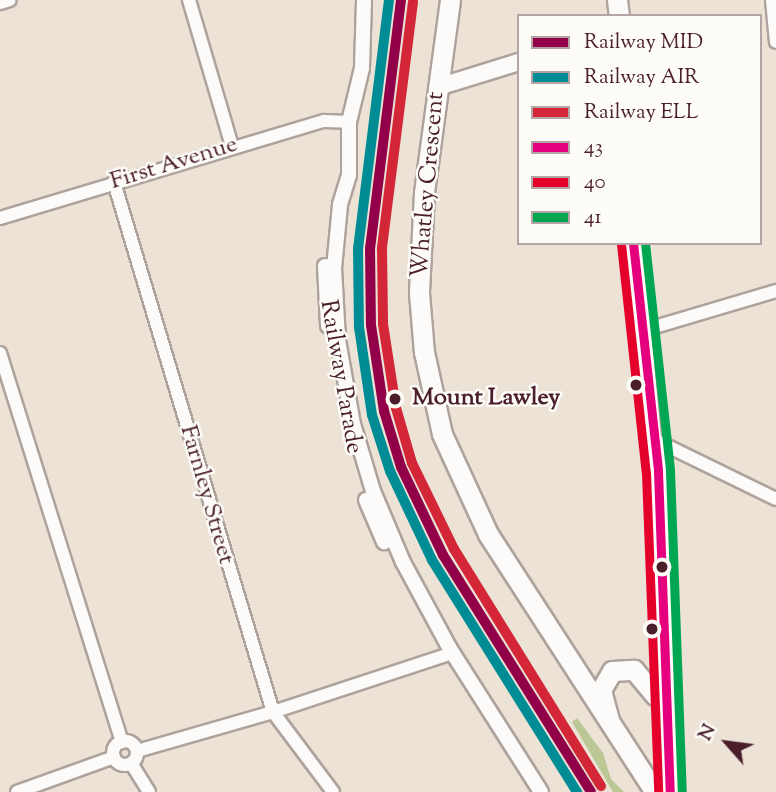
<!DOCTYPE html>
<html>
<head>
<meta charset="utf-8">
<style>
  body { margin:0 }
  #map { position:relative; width:776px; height:792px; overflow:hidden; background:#ece2d5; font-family:"Sorts Mill Goudy",serif }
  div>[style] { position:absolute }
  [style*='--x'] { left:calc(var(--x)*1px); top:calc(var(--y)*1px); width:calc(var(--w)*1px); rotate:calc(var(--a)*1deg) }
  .forest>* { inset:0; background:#bcc796 }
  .roads { filter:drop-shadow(2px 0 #aea39c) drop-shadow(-2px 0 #aea39c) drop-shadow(0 2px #aea39c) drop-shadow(0 -2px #aea39c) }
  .minor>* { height:12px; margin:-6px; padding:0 6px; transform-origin:6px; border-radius:6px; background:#fcfbf9 }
  .minor>.ring { margin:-6px; padding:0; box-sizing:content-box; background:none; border:12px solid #fcfbf9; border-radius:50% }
  .tertiary>* { height:14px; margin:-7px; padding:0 7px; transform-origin:7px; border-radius:7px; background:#fcfbf9 }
  .secondary>* { height:16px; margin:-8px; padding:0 8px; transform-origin:8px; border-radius:8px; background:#fcfbf9 }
  .primary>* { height:19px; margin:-9.5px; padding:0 9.5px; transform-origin:9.5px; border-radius:9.5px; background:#fcfbf9 }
  .trunk>* { height:19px; margin:-9.5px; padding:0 9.5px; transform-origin:9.5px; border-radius:9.5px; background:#fcfbf9 }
  .bus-1>* { height:9px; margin:-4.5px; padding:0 4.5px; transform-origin:4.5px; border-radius:4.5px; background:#e5007d }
  .bus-2>* { height:9px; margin:-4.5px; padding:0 4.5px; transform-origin:4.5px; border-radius:4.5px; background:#e4002b }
  .bus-3>* { height:9px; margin:-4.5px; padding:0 4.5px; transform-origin:4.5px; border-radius:4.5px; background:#00a651 }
  .rail-1>* { height:10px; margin:-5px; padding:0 5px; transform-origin:5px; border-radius:5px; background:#910048 }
  .rail-2>* { height:10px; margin:-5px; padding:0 5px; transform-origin:5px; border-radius:5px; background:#008c95 }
  .rail-3>* { height:10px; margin:-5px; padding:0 5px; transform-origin:5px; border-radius:5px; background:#d32737 }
  .dots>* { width:19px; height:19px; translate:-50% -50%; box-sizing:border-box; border:4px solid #fdfcf7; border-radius:50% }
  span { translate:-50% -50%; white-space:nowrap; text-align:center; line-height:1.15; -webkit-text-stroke:5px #fdfcf7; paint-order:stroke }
  .street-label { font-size:24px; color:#4a1f2b }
  .stop-label { font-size:24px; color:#4a1f2b; font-weight:700 }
  .left { translate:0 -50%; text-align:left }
  .legend { position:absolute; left:517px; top:14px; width:245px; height:231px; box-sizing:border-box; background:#fdfcf7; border:2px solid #b5a4a5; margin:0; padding:9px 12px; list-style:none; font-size:21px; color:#4a1f2b }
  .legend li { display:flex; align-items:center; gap:14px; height:35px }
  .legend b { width:35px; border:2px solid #b5a4a5 }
  .north { position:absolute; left:692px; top:708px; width:70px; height:70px; -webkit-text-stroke:5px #fdfcf7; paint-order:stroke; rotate:298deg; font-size:19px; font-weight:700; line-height:28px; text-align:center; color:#4a1f2b }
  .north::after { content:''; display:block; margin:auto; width:24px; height:32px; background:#4a1f2b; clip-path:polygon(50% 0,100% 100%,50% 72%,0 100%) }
</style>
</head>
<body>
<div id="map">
  <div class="forest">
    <div style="clip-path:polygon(577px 718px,603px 753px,611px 779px,624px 792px,613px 792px,572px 722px)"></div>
  </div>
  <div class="roads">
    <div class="minor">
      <div style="--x:189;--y:0;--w:152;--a:73.6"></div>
      <div style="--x:772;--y:0;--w:42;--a:84.6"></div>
      <div style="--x:0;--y:3;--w:10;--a:-17"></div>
      <div style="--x:114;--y:182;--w:553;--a:73.3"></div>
      <div style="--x:273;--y:712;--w:100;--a:53.1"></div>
      <div style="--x:0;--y:218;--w:338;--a:-16.7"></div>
      <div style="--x:324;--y:121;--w:25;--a:2"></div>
      <div style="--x:641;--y:331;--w:141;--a:-16.5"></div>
      <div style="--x:0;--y:353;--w:408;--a:72.6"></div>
      <div style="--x:651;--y:438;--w:139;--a:26"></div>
      <div class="ring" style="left:113px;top:741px;width:12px;height:12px"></div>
      <div style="--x:137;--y:751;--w:141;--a:-16"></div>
      <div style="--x:273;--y:712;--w:188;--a:-18.2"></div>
      <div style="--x:131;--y:763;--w:34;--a:58"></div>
      <div style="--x:17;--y:792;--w:103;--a:-19.8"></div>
    </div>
    <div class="tertiary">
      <div style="--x:364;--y:0;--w:68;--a:91.7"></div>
      <div style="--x:362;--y:68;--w:56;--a:103.5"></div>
      <div style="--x:349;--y:122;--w:53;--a:90"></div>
      <div style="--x:349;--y:175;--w:31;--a:107"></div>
      <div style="--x:340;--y:205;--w:63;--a:95.4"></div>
      <div style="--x:334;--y:268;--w:72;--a:86.8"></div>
      <div style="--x:338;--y:340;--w:85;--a:79.9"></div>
      <div style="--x:353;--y:424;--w:70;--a:73.4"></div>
      <div style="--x:373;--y:491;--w:77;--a:67.1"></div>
      <div style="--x:403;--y:562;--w:99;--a:61.6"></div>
      <div style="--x:450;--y:649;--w:169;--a:57.5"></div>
      <div style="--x:325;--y:266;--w:60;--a:87.1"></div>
      <div style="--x:366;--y:500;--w:46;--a:66.8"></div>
    </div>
    <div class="secondary">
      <div style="--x:438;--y:87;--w:85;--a:-17.2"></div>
    </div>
    <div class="primary">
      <div style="--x:450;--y:0;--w:195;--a:97.7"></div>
      <div style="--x:424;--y:193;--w:100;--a:92.9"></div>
      <div style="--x:419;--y:293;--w:59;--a:85.2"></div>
      <div style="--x:424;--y:352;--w:84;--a:77.6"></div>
      <div style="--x:442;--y:434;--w:110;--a:65.3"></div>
      <div style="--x:488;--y:534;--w:307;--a:57.1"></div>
    </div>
    <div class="trunk">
      <div style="--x:617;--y:0;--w:16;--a:83"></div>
      <div style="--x:633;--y:243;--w:196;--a:84.7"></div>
      <div style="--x:651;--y:438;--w:34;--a:78"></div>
      <div style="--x:658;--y:471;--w:321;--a:87.9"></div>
      <div style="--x:609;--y:720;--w:31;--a:-105"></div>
      <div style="--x:601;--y:690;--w:22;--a:-60"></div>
      <div style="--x:612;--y:671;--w:22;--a:-3"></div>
      <div style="--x:634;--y:670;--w:33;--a:50"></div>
    </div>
  </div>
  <div class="bus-1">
    <div style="--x:633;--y:243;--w:229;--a:83.7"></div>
    <div style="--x:658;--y:471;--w:321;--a:87.9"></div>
  </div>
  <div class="bus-2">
    <div style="--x:621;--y:244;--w:230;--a:83.8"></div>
    <div style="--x:646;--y:473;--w:319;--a:87.8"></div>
  </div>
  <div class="bus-3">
    <div style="--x:645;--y:243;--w:229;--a:83.7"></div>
    <div style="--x:670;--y:471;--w:321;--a:87.9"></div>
  </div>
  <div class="rail-1">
    <div style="--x:401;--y:0;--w:250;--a:97.1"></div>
    <div style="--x:370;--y:248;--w:77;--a:89.3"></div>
    <div style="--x:371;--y:325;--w:87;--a:81.4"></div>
    <div style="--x:384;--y:411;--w:59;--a:73.1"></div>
    <div style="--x:401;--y:467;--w:98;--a:64.5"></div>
    <div style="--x:443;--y:555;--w:279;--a:58"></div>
  </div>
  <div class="rail-2">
    <div style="--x:389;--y:0;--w:250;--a:97.1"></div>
    <div style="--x:358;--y:248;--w:79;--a:89.3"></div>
    <div style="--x:359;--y:327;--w:89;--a:81.6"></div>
    <div style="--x:372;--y:415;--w:59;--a:72.2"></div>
    <div style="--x:390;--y:471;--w:98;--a:64.7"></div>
    <div style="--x:432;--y:560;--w:274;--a:58"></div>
  </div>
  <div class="rail-3">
    <div style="--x:413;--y:2;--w:249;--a:97.2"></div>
    <div style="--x:382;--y:249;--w:75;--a:89.2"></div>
    <div style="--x:383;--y:324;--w:85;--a:81.2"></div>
    <div style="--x:396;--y:408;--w:57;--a:73.8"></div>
    <div style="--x:412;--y:463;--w:96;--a:64"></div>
    <div style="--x:454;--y:549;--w:279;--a:58.2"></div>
  </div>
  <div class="dots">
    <div style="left:636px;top:385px;background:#4a1f2b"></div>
    <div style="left:395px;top:399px;background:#4a1f2b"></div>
    <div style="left:662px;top:567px;background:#4a1f2b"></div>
    <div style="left:652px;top:629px;background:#4a1f2b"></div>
  </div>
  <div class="street-label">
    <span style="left:174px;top:164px;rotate:-17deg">First Avenue</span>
    <span style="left:429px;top:185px;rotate:-85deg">Whatley Crescent</span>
    <span style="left:340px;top:377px;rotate:80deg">Railway Parade</span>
    <span style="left:206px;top:495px;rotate:74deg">Farnley Street</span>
  </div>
  <div class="stop-label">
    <span class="left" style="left:412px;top:399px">Mount Lawley</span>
  </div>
  <ul class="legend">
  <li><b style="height:9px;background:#910048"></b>Railway MID</li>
  <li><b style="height:9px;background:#008c95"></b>Railway AIR</li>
  <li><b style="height:9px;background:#d32737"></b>Railway ELL</li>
  <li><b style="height:9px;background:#e5007d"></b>43</li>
  <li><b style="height:9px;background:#e4002b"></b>40</li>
  <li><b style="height:9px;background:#00a651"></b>41</li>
  </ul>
  <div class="north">N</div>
</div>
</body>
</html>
